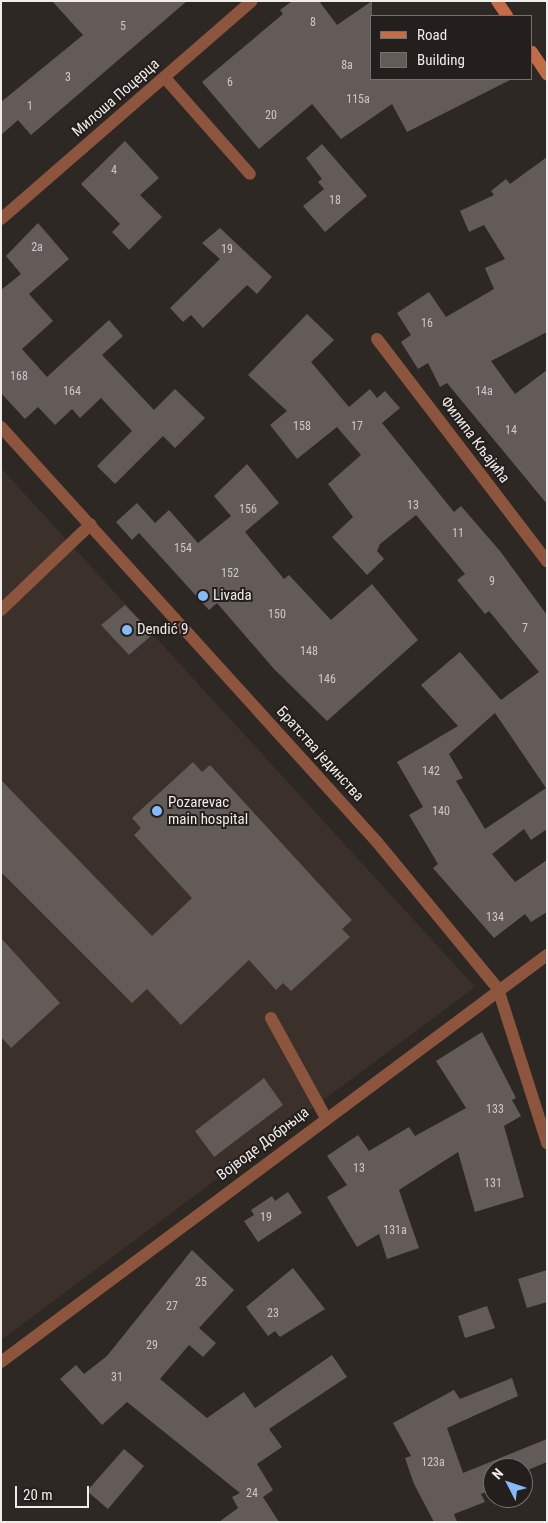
<!DOCTYPE html>
<html>
<head>
<meta charset="utf-8">
<style>
  body { margin:0 }
  #map { position:relative; width:548px; height:1523px; overflow:hidden; background:#2e2825; font-family:"Roboto Condensed",sans-serif }
  div>[style] { position:absolute }
  [style*='--x'] { left:calc(var(--x)*1px); top:calc(var(--y)*1px); width:calc(var(--w)*1px); rotate:calc(var(--a)*1deg) }
  .built>* { inset:0; background:#3c302b }
  .building>* { inset:0; background:#625b58 }
  .lane>* { height:12px; margin:-6px; padding:0 6px; transform-origin:6px; border-radius:6px; background:#8d553e }
  .street>* { height:12px; margin:-6px; padding:0 6px; transform-origin:6px; border-radius:6px; background:#8d553e }
  .secondary>* { height:12px; margin:-6px; padding:0 6px; transform-origin:6px; border-radius:6px; background:#c46c47 }
  .dots>* { width:14px; height:14px; translate:-50% -50%; box-sizing:border-box; border:2px solid #241e1c; border-radius:50% }
  span { translate:-50% -50%; white-space:nowrap; text-align:center; line-height:1.15; -webkit-text-stroke:4px #241e1c; paint-order:stroke }
  .number-label { font-size:12px; color:#ccc8c6 }
  .number-label span { -webkit-text-stroke-width:0 }
  .street-label { font-size:15px; color:#f0ecea }
  .poi-label { font-size:15px; color:#f0ecea }
  .left { translate:0 -50%; text-align:left }
  .frame { position:absolute; inset:0; border:2px solid #f0ecea; pointer-events:none }
  .legend { position:absolute; left:370px; top:15px; width:162px; height:65px; box-sizing:border-box; background:#241e1c; border:1px solid #76706e; margin:0; padding:6px 9px; list-style:none; font-size:15px; color:#f0ecea }
  .legend li { display:flex; align-items:center; gap:10px; height:25px }
  .legend b { width:25px; border:1px solid #76706e }
  .north { position:absolute; left:483px; top:1458px; width:50px; height:50px; box-sizing:border-box; background:#241e1c; border:1px solid #76706e; border-radius:50%; rotate:311deg; font-size:14px; font-weight:700; line-height:20px; text-align:center; color:#f0ecea }
  .north::after { content:''; display:block; margin:auto; width:18px; height:22px; background:#85bbfb; clip-path:polygon(50% 0,100% 100%,50% 72%,0 100%) }
  .scale { position:absolute; left:15px; top:1486px; width:74px; height:22px; box-sizing:border-box; border:2px solid #f0ecea; border-top:0; padding-left:6px; font-size:15px; line-height:18px; white-space:nowrap; color:#f0ecea; -webkit-text-stroke:4px #241e1c; paint-order:stroke }
</style>
</head>
<body>
<div id="map">
  <div class="built">
    <div style="clip-path:polygon(1px 468px,475px 987px,1px 1340px)"></div>
  </div>
  <div class="building">
    <div style="clip-path:polygon(52px 1px,187px 1px,31px 135px,18px 120px,1px 135px,1px 102px,83px 35px)"></div>
    <div style="clip-path:polygon(292px 1px,319px 1px,337px 25px,372px 1px,372px 79px,512px 79px,407px 132px,392px 104px,341px 139px,312px 104px,259px 149px,202px 82px,283px 14px,280px 10px)"></div>
    <div style="clip-path:polygon(125px 141px,159px 178px,140px 195px,162px 217px,129px 250px,112px 232px,120px 224px,81px 184px)"></div>
    <div style="clip-path:polygon(322px 144px,367px 196px,325px 232px,303px 206px,324px 189px,318px 182px,322px 179px,306px 158px)"></div>
    <div style="clip-path:polygon(547px 157px,547px 332px,491px 361px,515px 394px,547px 370px,547px 504px,447px 383px,440px 387px,428px 363px,418px 369px,401px 342px,411px 335px,397px 313px,429px 292px,446px 317px,494px 289px,485px 268px,505px 259px,484px 225px,469px 232px,460px 211px,494px 195px,491px 191px,506px 179px,510px 184px)"></div>
    <div style="clip-path:polygon(38px 223px,69px 259px,29px 294px,53px 321px,22px 349px,47px 377px,109px 320px,123px 336px,102px 355px,154px 410px,175px 389px,205px 418px,175px 448px,163px 436px,115px 484px,97px 466px,132px 431px,101px 398px,80px 418px,72px 409px,55px 425px,38px 407px,25px 419px,1px 393px,1px 290px,21px 274px,6px 256px)"></div>
    <div style="clip-path:polygon(220px 228px,272px 277px,257px 294px,247px 285px,203px 328px,191px 315px,183px 322px,170px 308px,220px 259px,202px 243px)"></div>
    <div style="clip-path:polygon(evenodd,307px 314px,334px 340px,311px 362px,349px 407px,370px 389px,377px 398px,385px 391px,400px 408px,382px 423px,454px 512px,461px 506px,500px 551px,547px 615px,547px 829px,531px 840px,524px 829px,492px 854px,515px 882px,547px 860px,547px 912px,531px 922px,525px 914px,494px 938px,433px 868px,438px 864px,409px 815px,423px 807px,397px 762px,458px 726px,421px 685px,460px 652px,501px 700px,539px 672px,489px 611px,485px 614px,457px 580px,465px 574px,416px 515px,380px 544px,377px 551px,384px 559px,367px 575px,332px 537px,353px 517px,328px 484px,361px 455px,337px 427px,297px 459px,270px 425px,287px 411px,248px 375px,307px 314px,495px 713px,546px 788px,485px 829px,456px 781px,463px 778px,449px 754px,495px 713px)"></div>
    <div style="clip-path:polygon(247px 464px,279px 503px,245px 532px,284px 579px,289px 575px,331px 620px,372px 584px,418px 640px,327px 721px,274px 669px,217px 603px,209px 610px,139px 533px,132px 540px,116px 522px,137px 503px,155px 523px,169px 510px,198px 543px,231px 516px,214px 496px)"></div>
    <div style="clip-path:polygon(125px 605px,153px 634px,129px 655px,101px 625px)"></div>
    <div style="clip-path:polygon(193px 762px,202px 772px,210px 765px,352px 920px,342px 929px,350px 937px,291px 991px,283px 983px,276px 990px,249px 960px,181px 1025px,147px 989px,132px 1003px,1px 872px,1px 780px,152px 936px,192px 898px,134px 835px,141px 828px,132px 818px)"></div>
    <div style="clip-path:polygon(1px 938px,60px 1003px,11px 1048px,1px 1037px)"></div>
    <div style="clip-path:polygon(482px 1032px,516px 1098px,512px 1100px,521px 1116px,504px 1126px,524px 1197px,475px 1212px,458px 1152px,399px 1190px,419px 1248px,387px 1259px,379px 1234px,357px 1247px,327px 1197px,347px 1185px,327px 1156px,358px 1135px,369px 1151px,409px 1127px,415px 1136px,466px 1108px,436px 1061px)"></div>
    <div style="clip-path:polygon(264px 1078px,283px 1105px,214px 1157px,195px 1131px)"></div>
    <div style="clip-path:polygon(288px 1192px,302px 1213px,258px 1242px,244px 1221px,254px 1215px,251px 1210px,272px 1196px,275px 1201px)"></div>
    <div style="clip-path:polygon(192px 1250px,234px 1290px,199px 1328px,216px 1343px,203px 1357px,189px 1345px,160px 1379px,207px 1418px,244px 1392px,255px 1408px,332px 1355px,347px 1377px,269px 1429px,282px 1447px,257px 1464px,273px 1490px,263px 1497px,279px 1522px,219px 1522px,238px 1508px,232px 1497px,240px 1493px,127px 1402px,102px 1425px,60px 1379px,76px 1365px,84px 1374px,107px 1356px)"></div>
    <div style="clip-path:polygon(293px 1268px,325px 1309px,280px 1337px,275px 1331px,268px 1336px,246px 1307px)"></div>
    <div style="clip-path:polygon(547px 1270px,547px 1302px,527px 1308px,518px 1279px)"></div>
    <div style="clip-path:polygon(487px 1306px,495px 1328px,465px 1338px,458px 1316px)"></div>
    <div style="clip-path:polygon(512px 1378px,518px 1396px,447px 1428px,463px 1473px,547px 1439px,547px 1462px,523px 1472px,523px 1468px,493px 1468px,493px 1489px,481px 1494px,485px 1502px,454px 1514px,457px 1522px,434px 1522px,414px 1484px,405px 1458px,411px 1456px,393px 1423px,454px 1390px,460px 1399px)"></div>
    <div style="clip-path:polygon(124px 1449px,144px 1466px,108px 1509px,87px 1491px)"></div>
  </div>
  <div class="lane">
    <div style="--x:165;--y:78;--w:128;--a:48.5"></div>
    <div style="--x:1;--y:610;--w:124;--a:-43.7"></div>
    <div style="--x:271;--y:1018;--w:114;--a:61.2"></div>
  </div>
  <div class="street">
    <div style="--x:1;--y:219;--w:332;--a:-41"></div>
    <div style="--x:377;--y:339;--w:280;--a:52.6"></div>
    <div style="--x:1;--y:427;--w:560;--a:47.82"></div>
    <div style="--x:377;--y:842;--w:190;--a:50.5"></div>
    <div style="--x:498;--y:989;--w:162;--a:72.3"></div>
    <div style="--x:1;--y:1362;--w:681;--a:-36.7"></div>
  </div>
  <div class="secondary">
    <div style="--x:497;--y:1;--w:18;--a:56"></div>
    <div style="--x:532;--y:52;--w:27;--a:56"></div>
  </div>
  <div class="dots">
    <div style="left:203px;top:596px;background:#85bbfb"></div>
    <div style="left:127px;top:630px;background:#85bbfb"></div>
    <div style="left:157px;top:811px;background:#85bbfb"></div>
  </div>
  <div class="number-label">
    <span style="left:313px;top:23px">8</span>
    <span style="left:123px;top:27px">5</span>
    <span style="left:347px;top:66px">8a</span>
    <span style="left:68px;top:78px">3</span>
    <span style="left:230px;top:83px">6</span>
    <span style="left:358px;top:100px">115a</span>
    <span style="left:30px;top:107px">1</span>
    <span style="left:271px;top:116px">20</span>
    <span style="left:114px;top:171px">4</span>
    <span style="left:335px;top:201px">18</span>
    <span style="left:37px;top:248px">2a</span>
    <span style="left:227px;top:250px">19</span>
    <span style="left:427px;top:324px">16</span>
    <span style="left:19px;top:377px">168</span>
    <span style="left:72px;top:392px">164</span>
    <span style="left:484px;top:392px">14a</span>
    <span style="left:302px;top:427px">158</span>
    <span style="left:357px;top:427px">17</span>
    <span style="left:511px;top:431px">14</span>
    <span style="left:413px;top:506px">13</span>
    <span style="left:248px;top:510px">156</span>
    <span style="left:458px;top:534px">11</span>
    <span style="left:183px;top:549px">154</span>
    <span style="left:230px;top:574px">152</span>
    <span style="left:492px;top:582px">9</span>
    <span style="left:277px;top:615px">150</span>
    <span style="left:525px;top:629px">7</span>
    <span style="left:309px;top:652px">148</span>
    <span style="left:327px;top:680px">146</span>
    <span style="left:431px;top:772px">142</span>
    <span style="left:441px;top:812px">140</span>
    <span style="left:495px;top:918px">134</span>
    <span style="left:495px;top:1110px">133</span>
    <span style="left:359px;top:1169px">13</span>
    <span style="left:493px;top:1184px">131</span>
    <span style="left:266px;top:1218px">19</span>
    <span style="left:395px;top:1231px">131a</span>
    <span style="left:201px;top:1283px">25</span>
    <span style="left:172px;top:1307px">27</span>
    <span style="left:273px;top:1314px">23</span>
    <span style="left:152px;top:1346px">29</span>
    <span style="left:117px;top:1378px">31</span>
    <span style="left:433px;top:1463px">123a</span>
    <span style="left:252px;top:1494px">24</span>
  </div>
  <div class="street-label">
    <span style="left:116px;top:98px;rotate:-41deg">Милоша Поцерца</span>
    <span style="left:475px;top:440px;rotate:53deg">Филипа Кљајића</span>
    <span style="left:320px;top:754px;rotate:48deg">Братства јединства</span>
    <span style="left:263px;top:1144px;rotate:-37deg">Војводе Добрњца</span>
  </div>
  <div class="poi-label">
    <span class="left" style="left:213px;top:596px">Livada</span>
    <span class="left" style="left:137px;top:630px">Dendić 9</span>
    <span class="left" style="left:168px;top:811px">Pozarevac<br>main hospital</span>
  </div>
  <div class="frame"></div>
  <ul class="legend">
  <li><b style="height:6px;background:#c46c47"></b>Road</li>
  <li><b style="height:14px;background:#625b58"></b>Building</li>
  </ul>
  <div class="north">N</div>
  <div class="scale">20 m</div>
</div>
</body>
</html>
